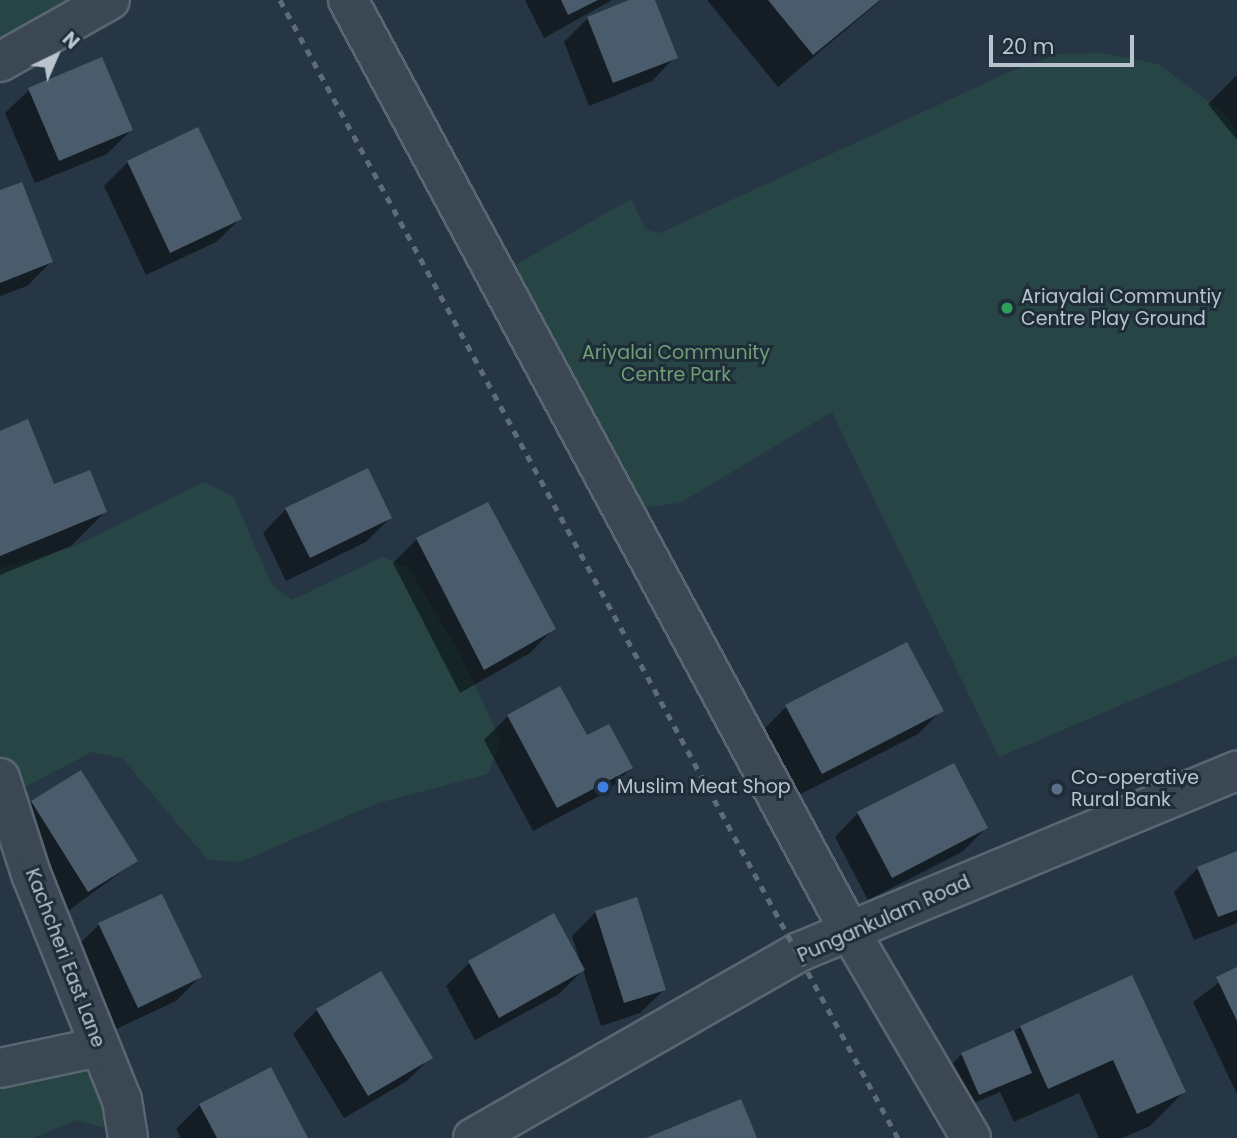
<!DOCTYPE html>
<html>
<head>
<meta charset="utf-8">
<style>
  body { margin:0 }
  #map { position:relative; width:1237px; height:1138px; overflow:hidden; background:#263644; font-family:Poppins,sans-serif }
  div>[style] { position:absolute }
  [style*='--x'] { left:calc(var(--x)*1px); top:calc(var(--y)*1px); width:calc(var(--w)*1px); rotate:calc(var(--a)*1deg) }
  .green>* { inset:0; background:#284545 }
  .shadow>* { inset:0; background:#0007 }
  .building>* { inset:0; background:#4a5c6b }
  .roads { filter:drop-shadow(2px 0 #596671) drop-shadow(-2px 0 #596671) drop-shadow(0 2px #596671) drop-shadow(0 -2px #596671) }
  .minor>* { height:38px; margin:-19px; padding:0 19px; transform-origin:19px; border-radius:19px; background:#3b4854 }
  .rail>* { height:5px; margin-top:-2.5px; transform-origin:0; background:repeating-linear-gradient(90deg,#5d6c7b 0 7px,transparent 0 14px) }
  .dots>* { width:19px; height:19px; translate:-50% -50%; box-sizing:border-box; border:4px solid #1f2d39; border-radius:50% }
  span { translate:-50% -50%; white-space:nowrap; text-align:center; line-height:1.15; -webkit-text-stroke:6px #1f2d39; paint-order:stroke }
  .poi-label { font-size:19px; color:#b8c3cd }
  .left { translate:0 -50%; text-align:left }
  .park-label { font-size:19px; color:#6f9f75 }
  .street-label { font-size:19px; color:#b8c3cd }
  .north { position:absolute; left:21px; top:21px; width:70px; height:70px; -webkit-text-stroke:5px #1f2d39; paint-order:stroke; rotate:44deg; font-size:19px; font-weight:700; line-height:28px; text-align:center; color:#b8c3cd }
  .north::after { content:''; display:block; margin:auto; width:24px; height:32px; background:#b8c3cd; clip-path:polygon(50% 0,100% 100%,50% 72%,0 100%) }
  .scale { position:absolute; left:989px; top:35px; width:145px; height:32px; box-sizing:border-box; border:4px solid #b8c3cd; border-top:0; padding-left:9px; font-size:21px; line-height:24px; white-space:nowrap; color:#b8c3cd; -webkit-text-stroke:5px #1f2d39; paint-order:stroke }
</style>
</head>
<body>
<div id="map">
  <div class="green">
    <div style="clip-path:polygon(0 0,110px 0,0 62px)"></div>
    <div style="clip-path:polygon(1103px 53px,1158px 64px,1224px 113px,1237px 131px,1237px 656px,999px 757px,832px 412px,680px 503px,623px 510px,496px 276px,631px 199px,646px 230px,660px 233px,1005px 74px,1058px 54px)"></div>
    <div style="clip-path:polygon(203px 482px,233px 496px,272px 585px,292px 600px,382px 557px,409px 568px,461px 656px,501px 741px,488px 774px,375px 804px,240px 862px,208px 860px,122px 758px,92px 752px,6px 797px,0 778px,0 568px,75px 546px)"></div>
    <div style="clip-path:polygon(99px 1047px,127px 1134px,76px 1120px,33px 1138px,0 1138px,0 1068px)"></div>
  </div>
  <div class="shadow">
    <div style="clip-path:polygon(525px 0,612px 0,544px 38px)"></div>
    <div style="clip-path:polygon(634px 0,653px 0,675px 57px,652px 81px,589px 106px,564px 42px,589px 17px)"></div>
    <div style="clip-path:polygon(707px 0,881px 0,778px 87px)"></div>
    <div style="clip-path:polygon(101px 59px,131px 130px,107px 154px,35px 183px,5px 113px,29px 90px)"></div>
    <div style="clip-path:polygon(1237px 75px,1237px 140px,1208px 104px)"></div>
    <div style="clip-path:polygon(128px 162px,240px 219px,216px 242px,146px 275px,104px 186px)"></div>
    <div style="clip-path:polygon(0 192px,51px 262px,27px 286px,0 296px)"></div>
    <div style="clip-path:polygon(0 432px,53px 486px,105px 512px,71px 546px,0 575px)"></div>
    <div style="clip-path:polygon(487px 505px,553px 629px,530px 653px,460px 693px,393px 563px,417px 539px)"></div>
    <div style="clip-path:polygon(286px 509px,390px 518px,366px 542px,286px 581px,263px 533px)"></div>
    <div style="clip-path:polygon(786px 707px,941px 711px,918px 734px,797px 796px,763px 730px)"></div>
    <div style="clip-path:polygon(508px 716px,586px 737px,631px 768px,607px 792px,533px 831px,484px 740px)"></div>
    <div style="clip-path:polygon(32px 802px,136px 861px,64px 914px,8px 826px)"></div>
    <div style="clip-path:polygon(858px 813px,986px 828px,962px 852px,868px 900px,835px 837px)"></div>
    <div style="clip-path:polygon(1237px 852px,1237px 923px,1194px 940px,1174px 892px,1198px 868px)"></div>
    <div style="clip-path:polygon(596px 912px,664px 990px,640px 1013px,601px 1026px,583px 970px,559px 994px,475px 1040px,446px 986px,470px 962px,579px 958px,572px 936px)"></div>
    <div style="clip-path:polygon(99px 925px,200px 977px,176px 1001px,114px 1030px,75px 948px)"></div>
    <div style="clip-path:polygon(1237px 969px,1237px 1094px,1193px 1002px)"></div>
    <div style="clip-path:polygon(1131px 977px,1184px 1092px,1150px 1126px,1122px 1138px,1099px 1138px,1079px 1093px,1014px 1122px,1000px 1092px,967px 1106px,950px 1066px,962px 1054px)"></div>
    <div style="clip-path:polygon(317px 1010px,431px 1057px,407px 1081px,344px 1118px,293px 1034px)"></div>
    <div style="clip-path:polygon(200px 1105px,306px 1138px,181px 1138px,176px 1129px)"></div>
  </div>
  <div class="building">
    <div style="clip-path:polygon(561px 0,598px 0,568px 15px)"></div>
    <div style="clip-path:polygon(629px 0,655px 0,678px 58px,613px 83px,587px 17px)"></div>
    <div style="clip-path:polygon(768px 0,880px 0,813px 55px)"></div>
    <div style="clip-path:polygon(102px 57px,133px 130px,59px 161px,28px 88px)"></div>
    <div style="clip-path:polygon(198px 127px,242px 219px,170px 253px,127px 161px)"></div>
    <div style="clip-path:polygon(22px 182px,53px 262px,0 283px,0 190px)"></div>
    <div style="clip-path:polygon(28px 419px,54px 484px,90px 470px,107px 512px,0 556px,0 431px)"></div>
    <div style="clip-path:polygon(368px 468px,392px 518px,310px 558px,285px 508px)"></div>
    <div style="clip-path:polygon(488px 502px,556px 629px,484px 670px,416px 538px)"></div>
    <div style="clip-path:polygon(907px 642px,944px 711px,822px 774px,785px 705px)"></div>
    <div style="clip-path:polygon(560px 686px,587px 735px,609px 724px,633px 768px,557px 808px,507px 715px)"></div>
    <div style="clip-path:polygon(954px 763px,988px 828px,892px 878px,857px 812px)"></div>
    <div style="clip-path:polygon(81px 770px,138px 861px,88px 892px,31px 801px)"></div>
    <div style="clip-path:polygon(1237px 851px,1237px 910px,1218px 917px,1197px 867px)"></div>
    <div style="clip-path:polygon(162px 894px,202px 977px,138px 1008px,98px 923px)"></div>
    <div style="clip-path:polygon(637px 897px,666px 990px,624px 1003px,595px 911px)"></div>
    <div style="clip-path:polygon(554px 913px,585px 970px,499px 1018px,468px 961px)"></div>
    <div style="clip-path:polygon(1237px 967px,1237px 1021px,1216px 977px)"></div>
    <div style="clip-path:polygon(381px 971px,433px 1058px,368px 1096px,316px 1009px)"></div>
    <div style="clip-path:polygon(1132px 975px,1186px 1092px,1137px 1114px,1113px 1060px,1048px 1089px,1020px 1026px)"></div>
    <div style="clip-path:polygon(1014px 1030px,1032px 1073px,979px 1095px,961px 1053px)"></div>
    <div style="clip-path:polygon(271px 1067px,308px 1138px,217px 1138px,199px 1104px)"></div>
    <div style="clip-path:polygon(741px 1099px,757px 1138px,646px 1138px)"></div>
  </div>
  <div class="roads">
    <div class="minor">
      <div style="--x:348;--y:0;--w:1056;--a:61.69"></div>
      <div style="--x:849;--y:930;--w:241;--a:59.6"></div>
      <div style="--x:0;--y:62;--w:126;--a:-29.4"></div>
      <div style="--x:0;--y:778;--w:101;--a:72.1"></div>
      <div style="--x:31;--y:874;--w:244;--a:68.1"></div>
      <div style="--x:122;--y:1100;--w:38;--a:81"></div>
      <div style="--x:0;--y:1068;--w:101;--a:-12"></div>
      <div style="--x:473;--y:1138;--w:375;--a:-29.7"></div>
      <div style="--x:799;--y:952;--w:474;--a:-22.5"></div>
    </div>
  </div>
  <div class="rail">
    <div style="--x:280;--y:0;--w:1295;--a:61.5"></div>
  </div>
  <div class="dots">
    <div style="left:1007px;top:308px;background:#2e9e5b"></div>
    <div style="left:603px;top:787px;background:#3f7fe0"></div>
    <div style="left:1057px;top:789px;background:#5c6f8a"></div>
  </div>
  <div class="poi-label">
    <span class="left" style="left:1021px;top:308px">Ariayalai Communtiy<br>Centre Play Ground</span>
    <span class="left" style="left:1071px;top:789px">Co-operative<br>Rural Bank</span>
    <span class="left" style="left:617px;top:787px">Muslim Meat Shop</span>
  </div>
  <div class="park-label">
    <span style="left:676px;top:364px">Ariyalai Community<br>Centre Park</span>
  </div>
  <div class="street-label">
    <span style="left:884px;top:919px;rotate:-24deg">Pungankulam Road</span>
    <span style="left:65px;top:958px;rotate:69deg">Kachcheri East Lane</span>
  </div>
  <div class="north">N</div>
  <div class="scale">20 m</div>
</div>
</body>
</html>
